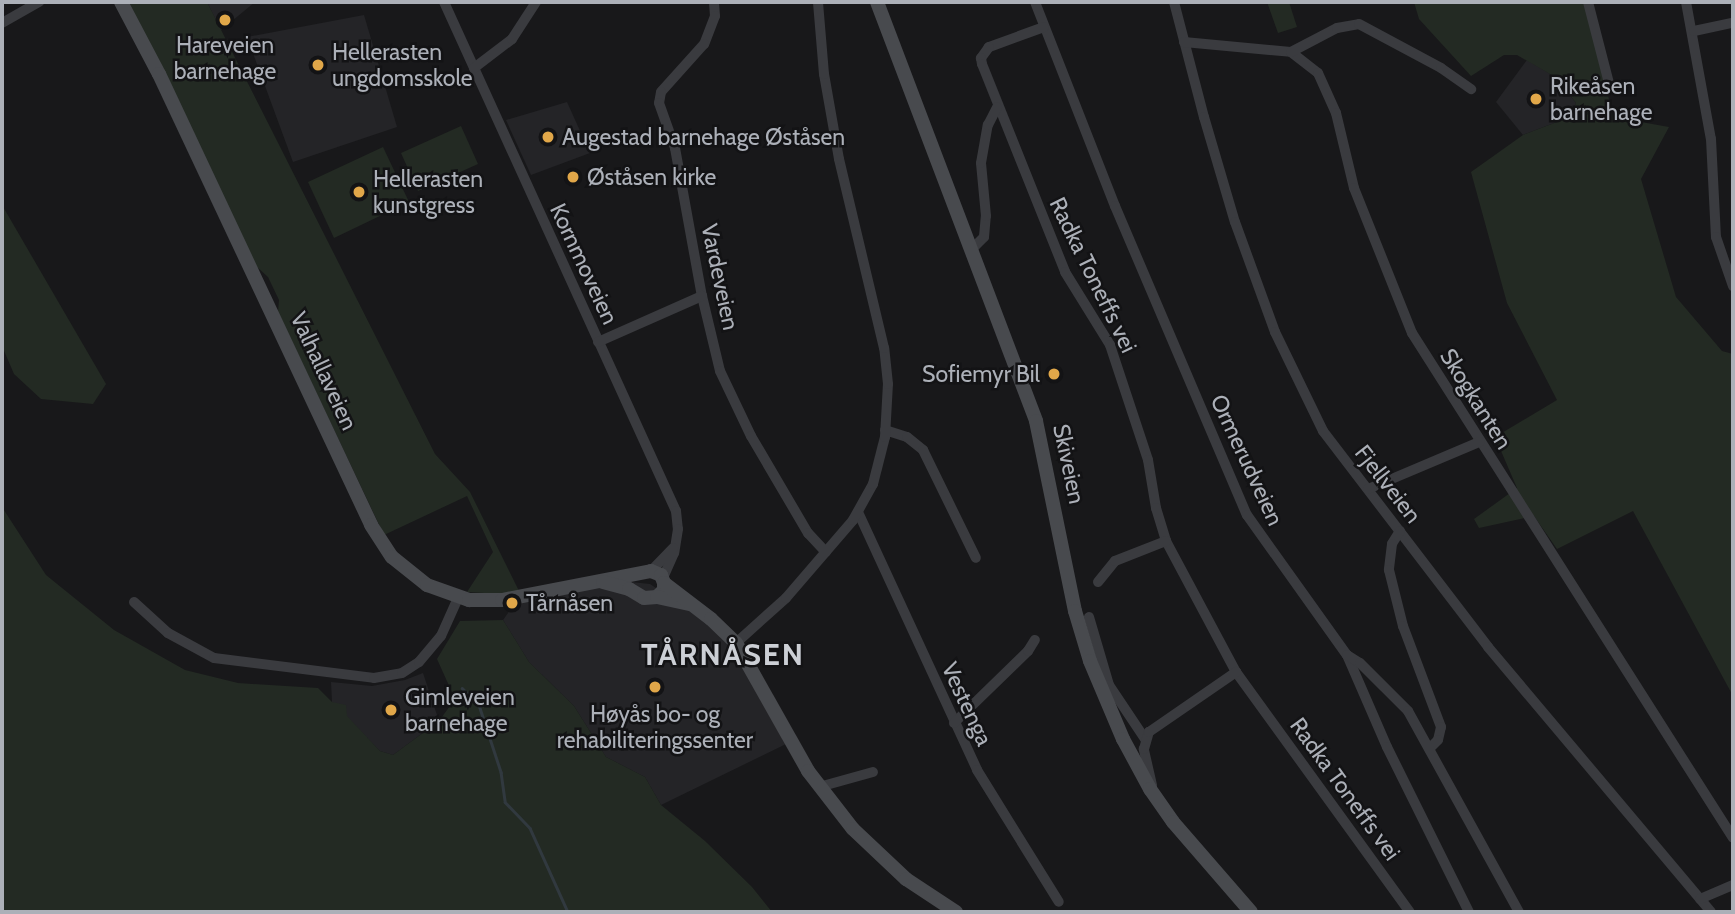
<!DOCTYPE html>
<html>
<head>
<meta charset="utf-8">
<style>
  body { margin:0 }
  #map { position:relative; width:1735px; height:914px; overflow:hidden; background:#18181a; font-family:Cabin,sans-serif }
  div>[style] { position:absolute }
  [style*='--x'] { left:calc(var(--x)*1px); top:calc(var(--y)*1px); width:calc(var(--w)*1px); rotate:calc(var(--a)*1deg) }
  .built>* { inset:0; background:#242427 }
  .green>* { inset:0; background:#232a23 }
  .stream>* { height:2.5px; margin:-1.25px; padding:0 1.25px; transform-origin:1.25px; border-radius:1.25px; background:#31393f }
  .street>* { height:10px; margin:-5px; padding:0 5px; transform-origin:5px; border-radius:5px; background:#3a3b3f }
  .secondary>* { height:14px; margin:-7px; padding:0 7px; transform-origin:7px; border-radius:7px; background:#484a4e }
  .dots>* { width:19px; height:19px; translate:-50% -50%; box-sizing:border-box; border:4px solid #131315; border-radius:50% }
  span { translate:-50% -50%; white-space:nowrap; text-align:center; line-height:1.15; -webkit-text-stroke:5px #131315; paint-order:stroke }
  .poi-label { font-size:23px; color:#acb0b8 }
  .left { translate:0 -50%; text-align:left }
  .right { translate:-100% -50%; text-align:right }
  .street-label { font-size:23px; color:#acb0b8 }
  .district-label { font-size:30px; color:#cccfd5; font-weight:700; letter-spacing:2px }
  .frame { position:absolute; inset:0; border:4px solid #acb0b8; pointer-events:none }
</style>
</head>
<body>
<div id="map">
  <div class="built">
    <div style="clip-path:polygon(207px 2px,255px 2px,221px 30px)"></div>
    <div style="clip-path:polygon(364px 15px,397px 127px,293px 162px,247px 37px)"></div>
    <div style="clip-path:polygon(1527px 60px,1557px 78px,1576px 103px,1570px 117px,1523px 135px,1496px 102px)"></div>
    <div style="clip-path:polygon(567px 102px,590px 153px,531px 175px,506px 120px)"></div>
    <div style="clip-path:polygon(612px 580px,650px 584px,705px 621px,732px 646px,786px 744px,661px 805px,645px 777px,606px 757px,574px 706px,529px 662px,503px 620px,521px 595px)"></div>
    <div style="clip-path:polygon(423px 673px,439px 721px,393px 755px,380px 751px,332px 702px,331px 682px,372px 686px,405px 680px)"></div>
  </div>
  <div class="green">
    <div style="clip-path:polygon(129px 2px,207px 2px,435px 454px,470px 492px,521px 595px,467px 592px,493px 552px,467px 496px,384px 535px,278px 312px,279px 300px,268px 277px,257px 267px,243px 240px)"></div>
    <div style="clip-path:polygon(1267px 2px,1289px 2px,1297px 27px,1278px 33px)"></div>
    <div style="clip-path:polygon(1414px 2px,1587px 2px,1613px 117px,1669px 127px,1641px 179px,1676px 297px,1722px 351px,1733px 354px,1733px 696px,1633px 511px,1557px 549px,1534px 516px,1479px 528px,1474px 519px,1517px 488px,1495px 437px,1557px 400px,1507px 303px,1471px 172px,1523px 135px,1570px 117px,1576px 103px,1557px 78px,1517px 55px,1504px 55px,1471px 76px,1419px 19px)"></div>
    <div style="clip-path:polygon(461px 126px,478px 164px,418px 191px,401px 153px)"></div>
    <div style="clip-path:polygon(383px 147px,409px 202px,334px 238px,308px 182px)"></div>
    <div style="clip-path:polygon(2px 205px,106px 384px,93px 404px,41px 399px,14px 374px,2px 346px)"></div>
    <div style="clip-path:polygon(2px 507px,46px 575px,114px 630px,185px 670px,238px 683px,318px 688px,332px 702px,346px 705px,347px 716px,380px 751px,393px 755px,439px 721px,455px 699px,437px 659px,460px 621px,503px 620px,529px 662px,574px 706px,606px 757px,645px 777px,661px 805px,705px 841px,752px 887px,772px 912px,2px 912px)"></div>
  </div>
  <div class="stream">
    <div style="--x:462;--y:688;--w:24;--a:45"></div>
    <div style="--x:479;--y:705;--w:71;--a:71.8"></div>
    <div style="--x:501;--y:772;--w:30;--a:82"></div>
    <div style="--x:505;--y:802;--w:36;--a:46"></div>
    <div style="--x:530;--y:828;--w:92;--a:65.7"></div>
  </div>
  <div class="street">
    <div style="--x:444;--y:2;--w:559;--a:65.5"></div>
    <div style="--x:676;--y:511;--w:18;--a:84"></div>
    <div style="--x:678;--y:529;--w:24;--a:99"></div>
    <div style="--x:674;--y:553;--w:27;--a:114"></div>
    <div style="--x:714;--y:2;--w:14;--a:86"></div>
    <div style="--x:715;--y:16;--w:30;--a:111"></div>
    <div style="--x:704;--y:44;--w:64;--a:131.9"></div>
    <div style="--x:661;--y:92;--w:11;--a:100"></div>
    <div style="--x:659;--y:103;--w:48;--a:70.4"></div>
    <div style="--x:675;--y:148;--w:150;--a:79.7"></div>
    <div style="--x:702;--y:296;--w:77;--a:76.5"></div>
    <div style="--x:720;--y:371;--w:72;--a:64.5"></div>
    <div style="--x:751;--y:436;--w:113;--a:59.6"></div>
    <div style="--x:808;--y:533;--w:26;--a:47"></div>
    <div style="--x:1035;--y:2;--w:219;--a:68.6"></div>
    <div style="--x:1115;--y:206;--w:336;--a:66.9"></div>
    <div style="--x:1247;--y:515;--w:172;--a:54.5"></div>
    <div style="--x:1347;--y:655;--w:100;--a:66.5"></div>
    <div style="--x:1387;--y:747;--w:184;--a:63.6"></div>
    <div style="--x:1174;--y:2;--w:119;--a:75.4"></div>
    <div style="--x:1204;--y:117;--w:109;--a:73.6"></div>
    <div style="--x:1235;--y:222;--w:117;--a:70"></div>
    <div style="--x:1275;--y:332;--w:110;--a:64.1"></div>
    <div style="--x:1323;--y:431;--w:272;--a:52.6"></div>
    <div style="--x:1488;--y:647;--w:346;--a:49.9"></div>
    <div style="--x:1588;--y:2;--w:88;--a:75.5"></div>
    <div style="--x:1686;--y:2;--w:139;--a:79.7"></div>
    <div style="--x:1711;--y:139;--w:98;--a:87.1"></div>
    <div style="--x:1716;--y:237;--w:52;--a:70.9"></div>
    <div style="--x:2;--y:23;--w:43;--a:-29.6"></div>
    <div style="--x:1044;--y:27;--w:59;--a:160"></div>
    <div style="--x:989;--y:47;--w:14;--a:126"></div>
    <div style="--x:981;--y:58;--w:6;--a:81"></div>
    <div style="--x:982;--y:64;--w:224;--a:68.2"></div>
    <div style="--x:1065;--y:272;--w:86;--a:58.3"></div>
    <div style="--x:1110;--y:345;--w:121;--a:71.7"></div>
    <div style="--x:1148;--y:460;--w:49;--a:80.5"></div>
    <div style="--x:1156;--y:508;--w:34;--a:73"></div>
    <div style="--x:1166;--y:541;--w:149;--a:61.9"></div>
    <div style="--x:1236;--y:672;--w:296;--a:54.1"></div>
    <div style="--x:1694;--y:31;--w:40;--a:-12"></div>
    <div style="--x:1184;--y:42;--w:107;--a:5.3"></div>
    <div style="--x:1291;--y:52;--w:34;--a:38"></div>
    <div style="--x:1318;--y:73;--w:44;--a:65.8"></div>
    <div style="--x:1336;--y:113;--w:77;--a:76.5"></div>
    <div style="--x:1354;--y:188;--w:156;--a:68.2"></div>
    <div style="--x:1412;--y:333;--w:598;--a:57.56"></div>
    <div style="--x:1291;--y:52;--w:52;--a:-27.6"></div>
    <div style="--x:1337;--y:28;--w:22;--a:-10"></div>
    <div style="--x:1359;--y:24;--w:93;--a:28.2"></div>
    <div style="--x:1441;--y:68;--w:37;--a:35"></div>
    <div style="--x:474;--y:68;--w:48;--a:-37.3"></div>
    <div style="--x:512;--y:39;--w:44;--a:-57"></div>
    <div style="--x:972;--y:249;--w:17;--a:-45"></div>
    <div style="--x:984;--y:237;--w:21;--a:-85"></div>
    <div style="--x:986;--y:216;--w:53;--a:-95.4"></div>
    <div style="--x:981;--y:163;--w:39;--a:-80"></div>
    <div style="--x:988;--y:125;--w:20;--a:-63"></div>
    <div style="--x:598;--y:342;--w:114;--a:-23.9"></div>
    <div style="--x:885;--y:430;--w:23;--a:18"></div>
    <div style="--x:907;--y:437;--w:21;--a:39"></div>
    <div style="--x:923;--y:450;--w:120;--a:63.9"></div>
    <div style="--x:1368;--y:489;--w:121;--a:-22.9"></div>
    <div style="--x:858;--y:512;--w:284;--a:65.2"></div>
    <div style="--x:977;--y:770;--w:155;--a:58.2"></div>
    <div style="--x:1400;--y:531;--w:15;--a:122"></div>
    <div style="--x:1392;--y:544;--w:26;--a:97"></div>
    <div style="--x:1389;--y:570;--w:58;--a:76"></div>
    <div style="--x:1403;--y:626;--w:108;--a:69.4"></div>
    <div style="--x:1441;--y:727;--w:13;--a:103"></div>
    <div style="--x:1438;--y:740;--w:11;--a:135"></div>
    <div style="--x:651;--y:571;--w:32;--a:-46"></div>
    <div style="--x:1098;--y:582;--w:27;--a:-51"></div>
    <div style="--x:1115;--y:561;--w:55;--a:-21.4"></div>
    <div style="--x:134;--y:602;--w:46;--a:42.4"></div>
    <div style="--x:168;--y:633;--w:52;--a:28.5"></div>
    <div style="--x:214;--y:658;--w:161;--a:7.1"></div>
    <div style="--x:374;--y:678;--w:28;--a:-10"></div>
    <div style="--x:402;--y:673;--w:20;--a:-33"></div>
    <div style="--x:419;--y:662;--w:34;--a:-50"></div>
    <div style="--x:441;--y:636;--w:42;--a:-65.9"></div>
    <div style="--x:1089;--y:617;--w:71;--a:73.6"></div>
    <div style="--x:1109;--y:685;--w:65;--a:56.3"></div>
    <div style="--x:736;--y:643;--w:67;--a:-42"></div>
    <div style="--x:786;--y:598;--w:103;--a:-49.3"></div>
    <div style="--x:853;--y:520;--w:41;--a:-60.9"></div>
    <div style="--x:873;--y:484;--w:49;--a:-75.7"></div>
    <div style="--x:885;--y:437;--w:53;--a:-86.8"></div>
    <div style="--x:888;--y:384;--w:36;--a:-96"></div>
    <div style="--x:884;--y:348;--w:194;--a:-103.4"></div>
    <div style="--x:839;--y:159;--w:86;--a:-100"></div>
    <div style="--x:824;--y:74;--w:72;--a:-94.8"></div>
    <div style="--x:1347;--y:655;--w:15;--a:32"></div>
    <div style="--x:1360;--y:663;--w:68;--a:45"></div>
    <div style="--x:1408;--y:711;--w:230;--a:61.1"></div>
    <div style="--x:954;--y:723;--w:103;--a:-44.2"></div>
    <div style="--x:1028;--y:651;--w:13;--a:-58"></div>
    <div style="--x:1152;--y:785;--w:37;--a:-103"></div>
    <div style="--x:1144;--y:749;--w:18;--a:-74"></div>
    <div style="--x:1149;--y:732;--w:106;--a:-34.6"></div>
    <div style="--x:819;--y:787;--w:56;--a:-15.5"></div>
    <div style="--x:1700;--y:899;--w:36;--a:-23"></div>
  </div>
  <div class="secondary">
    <div style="--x:121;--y:2;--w:81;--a:62.2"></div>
    <div style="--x:159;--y:74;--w:498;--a:64.8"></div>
    <div style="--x:371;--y:525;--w:38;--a:57"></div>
    <div style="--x:392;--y:557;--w:45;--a:38.7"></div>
    <div style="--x:427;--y:585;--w:45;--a:19.7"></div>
    <div style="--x:469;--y:600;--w:33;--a:0"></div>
    <div style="--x:502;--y:600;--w:152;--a:-11"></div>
    <div style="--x:651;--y:571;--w:11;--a:22"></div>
    <div style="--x:661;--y:575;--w:9;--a:69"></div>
    <div style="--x:664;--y:583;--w:7;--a:90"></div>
    <div style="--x:664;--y:590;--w:10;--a:135"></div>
    <div style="--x:877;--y:2;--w:448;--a:69.2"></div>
    <div style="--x:1036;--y:421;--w:194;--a:78.4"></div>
    <div style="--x:1075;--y:611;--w:52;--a:73.3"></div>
    <div style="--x:1090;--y:661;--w:85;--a:67.1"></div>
    <div style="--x:1123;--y:739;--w:57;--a:61.6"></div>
    <div style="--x:1150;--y:789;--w:40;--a:55.1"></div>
    <div style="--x:1173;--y:822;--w:119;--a:49.1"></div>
    <div style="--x:603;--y:582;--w:27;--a:15"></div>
    <div style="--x:629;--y:589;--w:17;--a:31"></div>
    <div style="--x:644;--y:598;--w:13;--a:-4"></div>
    <div style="--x:657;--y:597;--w:34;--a:12"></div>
    <div style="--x:664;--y:583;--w:59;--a:37.5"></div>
    <div style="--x:711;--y:619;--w:35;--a:44"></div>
    <div style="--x:736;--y:643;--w:147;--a:60.6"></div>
    <div style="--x:808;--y:771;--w:73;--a:52.2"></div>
    <div style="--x:853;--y:829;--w:73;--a:43.3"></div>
    <div style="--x:906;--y:879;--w:60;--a:33.4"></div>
  </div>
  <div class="dots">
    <div style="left:225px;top:20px;background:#e1a749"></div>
    <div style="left:318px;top:65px;background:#e1a749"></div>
    <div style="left:1536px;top:99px;background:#e1a749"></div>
    <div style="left:548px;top:137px;background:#e1a749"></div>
    <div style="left:573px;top:177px;background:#e1a749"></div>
    <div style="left:359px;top:192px;background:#e1a749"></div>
    <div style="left:1054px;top:374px;background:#e1a749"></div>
    <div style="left:512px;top:603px;background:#e1a749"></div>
    <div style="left:655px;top:687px;background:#e1a749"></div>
    <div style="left:391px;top:710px;background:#e1a749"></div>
  </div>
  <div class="poi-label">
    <span style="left:225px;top:58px">Hareveien<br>barnehage</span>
    <span class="left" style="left:332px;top:65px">Hellerasten<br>ungdomsskole</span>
    <span class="left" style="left:1550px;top:99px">Rikeåsen<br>barnehage</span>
    <span class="left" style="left:562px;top:137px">Augestad barnehage Øståsen</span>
    <span class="left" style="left:587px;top:177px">Øståsen kirke</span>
    <span class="left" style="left:373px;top:192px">Hellerasten<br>kunstgress</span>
    <span class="right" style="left:1040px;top:374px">Sofiemyr Bil</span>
    <span class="left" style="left:526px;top:603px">Tårnåsen</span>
    <span class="left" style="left:405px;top:710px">Gimleveien<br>barnehage</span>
    <span style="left:655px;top:727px">Høyås bo- og<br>rehabiliteringssenter</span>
  </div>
  <div class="street-label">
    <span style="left:584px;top:264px;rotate:65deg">Kornmoveien</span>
    <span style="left:1093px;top:275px;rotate:64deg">Radka Toneffs vei</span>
    <span style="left:720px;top:277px;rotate:78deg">Vardeveien</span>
    <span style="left:324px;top:371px;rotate:65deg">Valhallaveien</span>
    <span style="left:1476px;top:399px;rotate:58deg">Skogkanten</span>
    <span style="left:1247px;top:460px;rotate:65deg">Ormerudveien</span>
    <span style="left:1069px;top:464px;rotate:78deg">Skiveien</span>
    <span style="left:1388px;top:484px;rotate:52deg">Fjellveien</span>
    <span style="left:967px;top:704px;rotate:65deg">Vestenga</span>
    <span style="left:1345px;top:789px;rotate:54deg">Radka Toneffs vei</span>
  </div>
  <div class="district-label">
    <span style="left:723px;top:655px">TÅRNÅSEN</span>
  </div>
  <div class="frame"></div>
</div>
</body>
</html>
